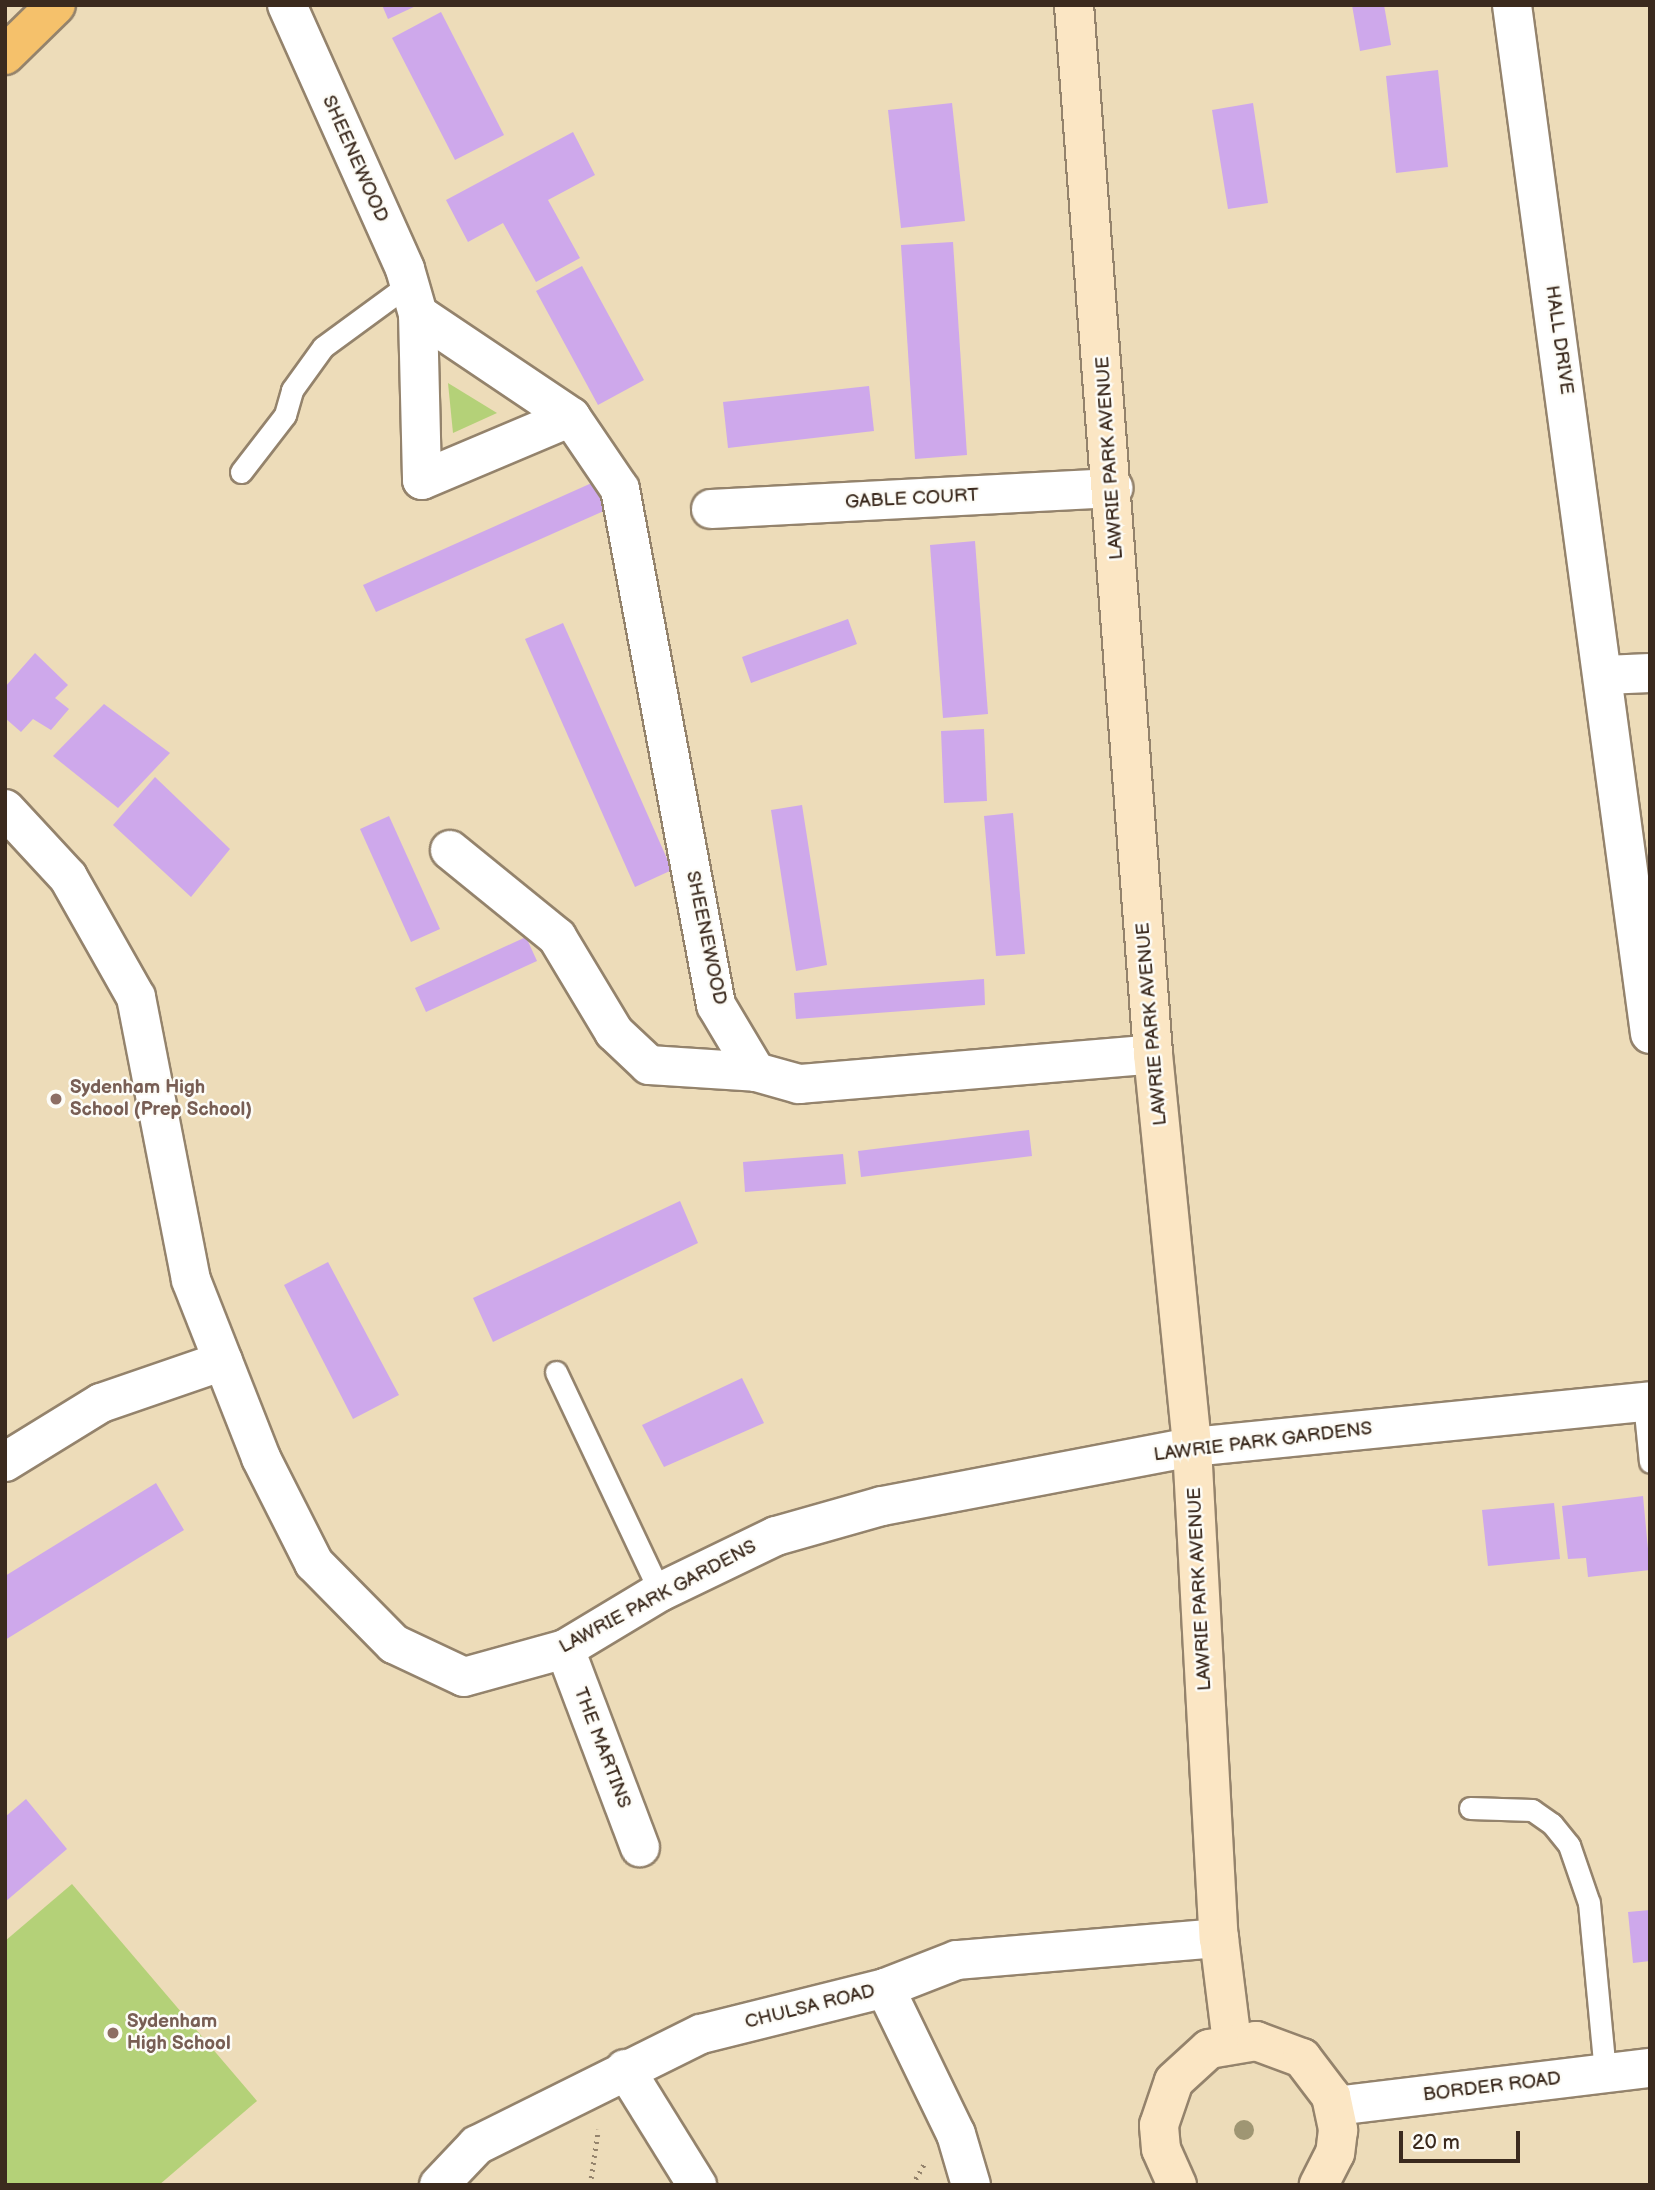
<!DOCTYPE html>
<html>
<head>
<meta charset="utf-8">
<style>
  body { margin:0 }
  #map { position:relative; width:1655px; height:2190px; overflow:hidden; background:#eddcb9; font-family:"Balsamiq Sans",sans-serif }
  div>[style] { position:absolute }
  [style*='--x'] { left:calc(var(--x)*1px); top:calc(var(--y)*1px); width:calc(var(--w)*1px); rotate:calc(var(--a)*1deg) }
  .green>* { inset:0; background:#b4d178 }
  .building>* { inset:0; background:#cea8eb }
  .path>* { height:4.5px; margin-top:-2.25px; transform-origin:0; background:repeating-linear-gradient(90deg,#94836c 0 2px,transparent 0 7px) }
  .roads { filter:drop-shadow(2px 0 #94836c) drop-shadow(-2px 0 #94836c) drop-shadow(0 2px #94836c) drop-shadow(0 -2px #94836c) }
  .lane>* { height:21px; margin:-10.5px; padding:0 10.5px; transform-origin:10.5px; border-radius:10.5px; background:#fff }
  .street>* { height:38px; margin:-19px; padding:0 19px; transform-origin:19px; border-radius:19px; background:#fff }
  .secondary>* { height:38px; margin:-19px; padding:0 19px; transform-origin:19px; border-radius:19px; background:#fbe6c4 }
  .primary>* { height:38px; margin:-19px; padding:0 19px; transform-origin:19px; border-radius:19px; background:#f5c16b }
  .trees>* { width:20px; height:20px; margin:-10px; border-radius:50%; background:#9f9673 }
  .dots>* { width:19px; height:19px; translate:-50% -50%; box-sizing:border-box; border:4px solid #fdfcf7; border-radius:50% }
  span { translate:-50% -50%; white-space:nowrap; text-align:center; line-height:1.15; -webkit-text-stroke:5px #fdfcf7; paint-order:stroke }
  .street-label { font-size:19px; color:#3b2a1e }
  .education-label { font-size:19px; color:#785e54; font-weight:700 }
  .left { translate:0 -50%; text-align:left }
  .frame { position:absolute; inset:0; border:7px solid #3b2a1e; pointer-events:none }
  .scale { position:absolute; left:1399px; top:2131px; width:121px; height:32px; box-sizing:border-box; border:4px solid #3b2a1e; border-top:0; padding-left:9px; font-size:21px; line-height:24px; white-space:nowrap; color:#3b2a1e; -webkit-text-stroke:5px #fdfcf7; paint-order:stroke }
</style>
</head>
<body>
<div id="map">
  <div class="green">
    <div style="clip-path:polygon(448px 383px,497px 413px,453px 433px)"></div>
    <div style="clip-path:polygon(72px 1884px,257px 2101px,159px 2185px,5px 2185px,5px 1941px)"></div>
  </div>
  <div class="building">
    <div style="clip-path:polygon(382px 5px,418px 5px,388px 19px)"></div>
    <div style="clip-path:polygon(1352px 5px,1384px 5px,1391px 45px,1360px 51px)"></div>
    <div style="clip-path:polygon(441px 12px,504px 135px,455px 160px,392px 38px)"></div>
    <div style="clip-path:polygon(1438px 70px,1448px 167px,1396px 173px,1386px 76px)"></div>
    <div style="clip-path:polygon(952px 103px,965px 221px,901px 228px,888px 110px)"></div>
    <div style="clip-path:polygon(1253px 103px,1268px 203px,1228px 209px,1212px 110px)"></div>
    <div style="clip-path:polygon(573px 132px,595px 175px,548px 200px,580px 258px,536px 282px,503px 223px,468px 242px,446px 200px)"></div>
    <div style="clip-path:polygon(953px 242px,967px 455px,915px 459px,901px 245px)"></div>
    <div style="clip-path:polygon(582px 266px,644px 380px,598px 405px,536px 291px)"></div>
    <div style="clip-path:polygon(869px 386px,874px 431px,728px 448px,723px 402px)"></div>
    <div style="clip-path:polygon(594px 482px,606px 510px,376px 612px,363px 585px)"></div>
    <div style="clip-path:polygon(975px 541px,988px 714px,943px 718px,930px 545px)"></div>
    <div style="clip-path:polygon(848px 619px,857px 644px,751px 683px,742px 657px)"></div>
    <div style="clip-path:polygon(563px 623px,672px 870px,635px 887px,525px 639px)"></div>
    <div style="clip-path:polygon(35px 653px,68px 685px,55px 698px,69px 709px,51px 730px,33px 719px,21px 732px,5px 718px,5px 687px)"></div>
    <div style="clip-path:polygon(104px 704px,170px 753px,118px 808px,53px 756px)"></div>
    <div style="clip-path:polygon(984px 729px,987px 801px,944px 803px,941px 731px)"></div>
    <div style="clip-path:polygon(155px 777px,230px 849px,191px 897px,113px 825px)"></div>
    <div style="clip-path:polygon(802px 805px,827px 965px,796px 971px,771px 810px)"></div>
    <div style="clip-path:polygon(1013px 813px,1025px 954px,996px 956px,984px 816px)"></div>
    <div style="clip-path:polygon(389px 816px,440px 929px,411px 942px,360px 829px)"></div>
    <div style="clip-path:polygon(526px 937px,537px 961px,426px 1012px,415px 988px)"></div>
    <div style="clip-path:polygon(984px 979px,985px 1005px,796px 1019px,794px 993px)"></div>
    <div style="clip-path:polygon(1029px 1130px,1032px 1156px,861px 1177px,858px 1151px)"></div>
    <div style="clip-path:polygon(843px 1154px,846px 1184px,745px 1192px,743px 1162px)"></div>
    <div style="clip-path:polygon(680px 1201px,698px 1243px,493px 1342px,473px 1298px)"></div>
    <div style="clip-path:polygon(328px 1262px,399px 1395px,353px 1419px,284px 1285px)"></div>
    <div style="clip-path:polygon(742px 1378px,764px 1423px,664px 1467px,642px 1425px)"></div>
    <div style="clip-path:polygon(156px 1483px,184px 1530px,5px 1640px,5px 1576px)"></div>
    <div style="clip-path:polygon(1643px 1496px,1650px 1570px,1588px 1577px,1586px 1558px,1568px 1559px,1562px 1506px)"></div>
    <div style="clip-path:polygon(1554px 1503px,1560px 1559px,1488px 1566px,1482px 1510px)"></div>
    <div style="clip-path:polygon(26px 1799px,67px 1849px,5px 1902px,5px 1817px)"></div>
    <div style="clip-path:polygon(1650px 1910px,1650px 1961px,1633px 1963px,1628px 1912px)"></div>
  </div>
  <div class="path">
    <div style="--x:590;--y:2185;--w:56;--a:-81.7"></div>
    <div style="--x:912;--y:2185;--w:24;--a:-60"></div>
  </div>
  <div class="roads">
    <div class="lane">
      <div style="--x:241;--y:472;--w:72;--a:-52.3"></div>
      <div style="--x:285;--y:415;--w:26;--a:-74"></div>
      <div style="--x:292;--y:390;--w:53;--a:-54.2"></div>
      <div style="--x:323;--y:347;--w:107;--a:-36.2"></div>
      <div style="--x:556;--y:1372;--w:243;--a:64.7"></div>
      <div style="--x:1644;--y:1402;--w:60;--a:84.3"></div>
      <div style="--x:1470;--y:1808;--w:62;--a:1.8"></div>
      <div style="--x:1532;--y:1810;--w:24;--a:35"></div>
      <div style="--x:1552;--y:1824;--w:27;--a:51"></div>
      <div style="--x:1569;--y:1845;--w:61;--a:71"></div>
      <div style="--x:1589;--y:1903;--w:171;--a:84.6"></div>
    </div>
    <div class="street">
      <div style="--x:287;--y:5;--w:289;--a:65.9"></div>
      <div style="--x:405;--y:269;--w:47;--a:73.9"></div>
      <div style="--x:418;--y:314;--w:184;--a:33.9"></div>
      <div style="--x:571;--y:417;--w:87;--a:55.8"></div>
      <div style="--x:620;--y:489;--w:525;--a:79.46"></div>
      <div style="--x:716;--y:1005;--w:78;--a:59.2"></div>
      <div style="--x:756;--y:1072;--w:45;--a:15.6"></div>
      <div style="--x:799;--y:1084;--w:355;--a:-4.8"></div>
      <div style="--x:1512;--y:5;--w:1038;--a:82.36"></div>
      <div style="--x:418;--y:314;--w:166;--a:88.6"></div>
      <div style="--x:422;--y:480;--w:162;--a:-22.9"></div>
      <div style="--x:711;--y:509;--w:403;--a:-3"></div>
      <div style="--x:1605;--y:675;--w:45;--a:-2.5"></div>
      <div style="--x:5;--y:809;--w:93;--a:47.2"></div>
      <div style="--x:68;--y:877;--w:138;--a:60.5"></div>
      <div style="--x:136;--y:997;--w:288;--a:79"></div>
      <div style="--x:191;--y:1280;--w:191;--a:68.5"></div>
      <div style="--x:261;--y:1458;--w:118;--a:63.2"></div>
      <div style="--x:314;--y:1563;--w:114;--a:45.4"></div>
      <div style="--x:394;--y:1644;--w:77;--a:25.2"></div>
      <div style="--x:464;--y:1677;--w:105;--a:-15.5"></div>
      <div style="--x:565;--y:1649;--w:111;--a:-31"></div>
      <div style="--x:660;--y:1592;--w:129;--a:-25.8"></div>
      <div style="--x:776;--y:1536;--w:110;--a:-15.8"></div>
      <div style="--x:882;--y:1506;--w:316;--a:-10.8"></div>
      <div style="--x:1192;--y:1447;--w:460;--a:-5.7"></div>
      <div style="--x:450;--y:850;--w:138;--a:39.1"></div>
      <div style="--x:557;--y:937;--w:111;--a:59"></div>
      <div style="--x:614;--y:1032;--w:48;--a:43.3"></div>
      <div style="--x:649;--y:1065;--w:107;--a:3.7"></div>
      <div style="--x:5;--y:1462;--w:113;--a:-31.6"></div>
      <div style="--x:101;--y:1403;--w:129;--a:-19"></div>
      <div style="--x:565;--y:1649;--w:212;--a:69.3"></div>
      <div style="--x:885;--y:1988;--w:162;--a:64.1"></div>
      <div style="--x:956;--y:2134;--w:53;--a:73.6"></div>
      <div style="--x:625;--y:2069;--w:137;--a:58.2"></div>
      <div style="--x:1335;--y:2106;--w:317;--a:-6.9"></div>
      <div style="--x:439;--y:2185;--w:55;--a:-46.5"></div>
      <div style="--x:477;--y:2145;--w:250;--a:-26.4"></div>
      <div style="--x:701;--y:2034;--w:190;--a:-14"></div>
      <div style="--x:885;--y:1988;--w:77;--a:-21.3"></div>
      <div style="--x:957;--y:1960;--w:263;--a:-4.8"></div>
    </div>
    <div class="secondary">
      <div style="--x:1074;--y:5;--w:1052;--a:85.69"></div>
      <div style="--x:1153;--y:1054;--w:395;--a:84.3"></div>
      <div style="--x:1192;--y:1447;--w:492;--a:86.9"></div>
      <div style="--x:1219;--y:1938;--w:105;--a:82.9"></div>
      <div style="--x:1177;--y:2185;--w:39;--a:-114"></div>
      <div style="--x:1161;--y:2149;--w:24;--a:-95"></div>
      <div style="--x:1159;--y:2125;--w:46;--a:-71.2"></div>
      <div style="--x:1174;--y:2081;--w:47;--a:-42.4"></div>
      <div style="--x:1209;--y:2049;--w:48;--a:-9.7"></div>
      <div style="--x:1256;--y:2041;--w:49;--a:20.3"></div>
      <div style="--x:1302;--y:2058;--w:48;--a:52.7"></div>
      <div style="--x:1331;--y:2096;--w:35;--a:78"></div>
      <div style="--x:1338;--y:2130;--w:23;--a:97"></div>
      <div style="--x:1335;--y:2153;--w:36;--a:117"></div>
    </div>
    <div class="primary">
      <div style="--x:5;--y:55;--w:71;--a:-44.4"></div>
    </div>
  </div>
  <div class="trees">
    <div style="left:1244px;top:2130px"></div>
  </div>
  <div class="dots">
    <div style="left:56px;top:1099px;background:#8d6e63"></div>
    <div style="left:113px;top:2033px;background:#8d6e63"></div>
  </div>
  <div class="street-label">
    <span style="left:355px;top:159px;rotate:66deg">SHEENEWOOD</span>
    <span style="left:1559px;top:340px;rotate:82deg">HALL DRIVE</span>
    <span style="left:1110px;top:458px;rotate:-94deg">LAWRIE PARK AVENUE</span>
    <span style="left:912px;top:499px;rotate:-3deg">GABLE COURT</span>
    <span style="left:706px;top:938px;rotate:78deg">SHEENEWOOD</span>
    <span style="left:1152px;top:1024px;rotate:-95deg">LAWRIE PARK AVENUE</span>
    <span style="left:1263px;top:1442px;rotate:-7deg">LAWRIE PARK GARDENS</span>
    <span style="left:1200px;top:1589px;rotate:-93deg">LAWRIE PARK AVENUE</span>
    <span style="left:658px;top:1597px;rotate:-28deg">LAWRIE PARK GARDENS</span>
    <span style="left:602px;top:1748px;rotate:69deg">THE MARTINS</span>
    <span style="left:810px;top:2007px;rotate:-14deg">CHULSA ROAD</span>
    <span style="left:1492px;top:2087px;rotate:-7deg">BORDER ROAD</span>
  </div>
  <div class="education-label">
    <span class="left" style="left:70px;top:1099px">Sydenham High<br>School (Prep School)</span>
    <span class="left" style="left:127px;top:2033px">Sydenham<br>High School</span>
  </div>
  <div class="frame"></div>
  <div class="scale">20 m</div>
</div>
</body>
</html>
